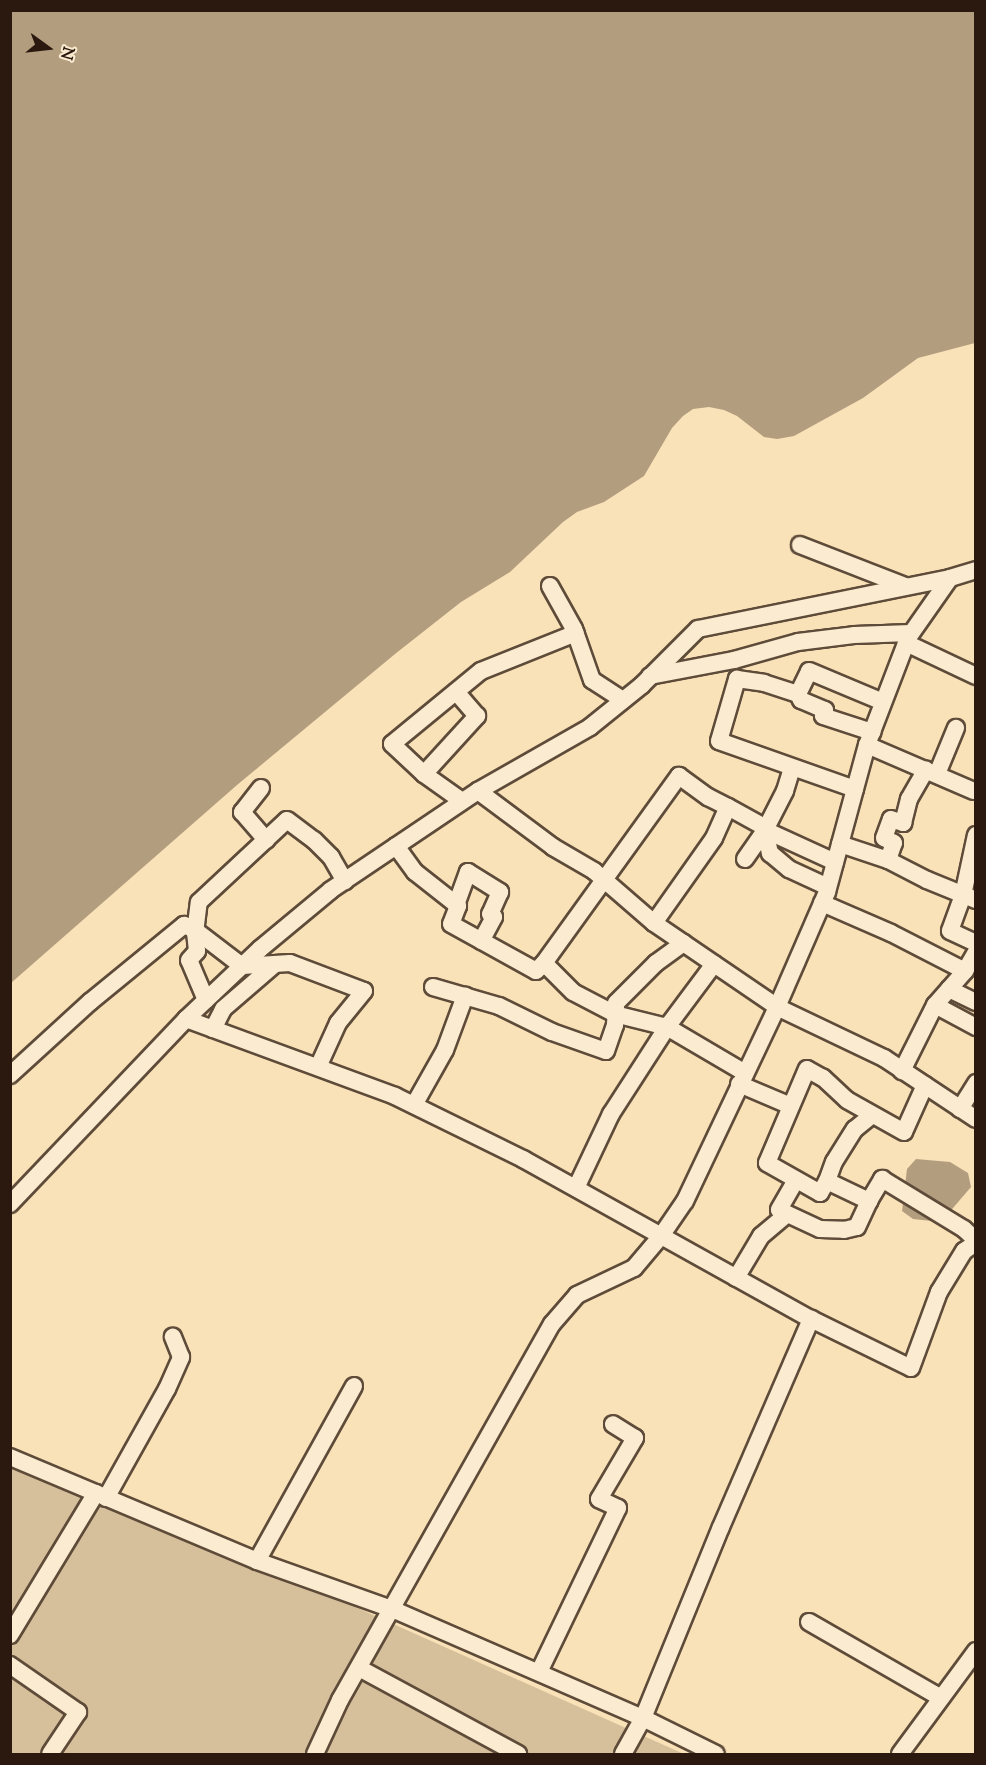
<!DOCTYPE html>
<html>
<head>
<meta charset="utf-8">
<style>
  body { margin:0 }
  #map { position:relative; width:986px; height:1765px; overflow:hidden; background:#f9e1b8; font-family:"Sorts Mill Goudy",serif }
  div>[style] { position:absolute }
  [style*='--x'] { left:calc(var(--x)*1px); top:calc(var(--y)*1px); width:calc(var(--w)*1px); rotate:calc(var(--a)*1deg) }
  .green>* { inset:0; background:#d6bf9b }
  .water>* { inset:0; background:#b39d7f }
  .roads { filter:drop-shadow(2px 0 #5e4b39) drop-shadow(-2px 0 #5e4b39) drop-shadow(0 2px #5e4b39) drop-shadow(0 -2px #5e4b39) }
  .street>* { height:16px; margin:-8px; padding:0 8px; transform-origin:8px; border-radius:8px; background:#fbecd1 }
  span { translate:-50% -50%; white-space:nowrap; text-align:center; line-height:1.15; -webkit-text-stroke:6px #fbecd1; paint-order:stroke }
  .frame { position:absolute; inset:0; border:12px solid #2b190f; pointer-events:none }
  .north { position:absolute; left:18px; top:18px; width:60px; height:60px; -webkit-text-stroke:4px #fbecd1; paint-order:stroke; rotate:105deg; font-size:16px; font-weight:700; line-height:24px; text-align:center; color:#2b190f }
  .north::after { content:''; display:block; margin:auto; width:21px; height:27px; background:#2b190f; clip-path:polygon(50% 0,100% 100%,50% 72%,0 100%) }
</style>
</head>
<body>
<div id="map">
  <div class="green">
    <div style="clip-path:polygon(10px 1460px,306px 1585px,684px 1754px,11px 1754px)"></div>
  </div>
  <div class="water">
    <div style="clip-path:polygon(11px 10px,975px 11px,975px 343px,918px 358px,863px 398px,794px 436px,777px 439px,764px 437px,737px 416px,724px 410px,709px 407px,693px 409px,683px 416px,672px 428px,644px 476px,604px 502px,577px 512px,563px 522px,510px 572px,461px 602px,395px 654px,237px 785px,11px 983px)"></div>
    <div style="clip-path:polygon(916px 1159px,950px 1162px,968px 1173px,971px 1187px,941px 1222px,913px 1219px,902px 1211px,907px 1169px)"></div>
  </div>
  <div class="roads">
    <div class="street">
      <div style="--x:800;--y:545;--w:113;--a:21.3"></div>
      <div style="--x:550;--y:586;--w:49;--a:60.8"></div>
      <div style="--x:574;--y:629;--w:54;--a:70.6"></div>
      <div style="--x:592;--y:680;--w:37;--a:33"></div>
      <div style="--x:906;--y:643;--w:77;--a:25.2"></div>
      <div style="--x:650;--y:676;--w:86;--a:-10.8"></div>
      <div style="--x:734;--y:660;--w:66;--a:-15.7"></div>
      <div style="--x:798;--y:642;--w:56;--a:-7.1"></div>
      <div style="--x:854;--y:635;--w:57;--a:-2"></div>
      <div style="--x:798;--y:694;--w:7;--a:63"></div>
      <div style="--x:801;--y:700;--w:26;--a:23"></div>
      <div style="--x:825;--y:710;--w:6;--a:108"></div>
      <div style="--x:823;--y:716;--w:52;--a:18.1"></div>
      <div style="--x:867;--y:745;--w:116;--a:23.3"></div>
      <div style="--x:792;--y:768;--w:24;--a:107"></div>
      <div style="--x:785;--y:791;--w:44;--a:117.1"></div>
      <div style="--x:765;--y:830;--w:77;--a:24.6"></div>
      <div style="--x:424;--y:774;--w:79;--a:-47.6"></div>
      <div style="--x:477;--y:716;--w:32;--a:-131"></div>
      <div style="--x:937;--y:774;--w:50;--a:-67.6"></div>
      <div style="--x:261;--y:788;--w:31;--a:128"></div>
      <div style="--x:242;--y:812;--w:37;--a:49"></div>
      <div style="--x:855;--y:789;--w:144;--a:-160.6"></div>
      <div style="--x:719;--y:741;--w:65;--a:-73.8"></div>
      <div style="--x:737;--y:679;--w:27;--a:8"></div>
      <div style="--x:764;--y:683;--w:36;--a:18"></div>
      <div style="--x:798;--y:694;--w:25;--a:-64"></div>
      <div style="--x:809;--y:671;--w:80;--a:22.7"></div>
      <div style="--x:478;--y:791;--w:94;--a:36.7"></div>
      <div style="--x:553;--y:847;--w:48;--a:30.3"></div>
      <div style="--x:594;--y:871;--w:79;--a:40.9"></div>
      <div style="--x:654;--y:923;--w:149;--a:34.3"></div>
      <div style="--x:777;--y:1007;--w:119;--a:25.5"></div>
      <div style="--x:884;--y:1058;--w:110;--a:33.5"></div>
      <div style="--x:462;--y:801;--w:47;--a:-144.6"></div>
      <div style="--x:424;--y:774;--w:44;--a:-136.8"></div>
      <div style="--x:392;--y:744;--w:115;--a:-39.4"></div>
      <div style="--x:481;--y:671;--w:102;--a:-21.8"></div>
      <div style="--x:765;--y:830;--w:24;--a:78"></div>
      <div style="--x:770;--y:853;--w:25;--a:40"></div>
      <div style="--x:789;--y:869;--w:43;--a:24.8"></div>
      <div style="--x:976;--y:835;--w:61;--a:102.2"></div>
      <div style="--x:963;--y:895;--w:38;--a:110"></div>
      <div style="--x:950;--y:931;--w:29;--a:25"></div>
      <div style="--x:840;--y:844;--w:51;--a:18.4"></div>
      <div style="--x:888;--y:860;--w:44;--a:27.1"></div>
      <div style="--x:927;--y:880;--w:53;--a:22.2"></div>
      <div style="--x:396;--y:846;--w:32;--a:54"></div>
      <div style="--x:415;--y:872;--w:55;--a:38.3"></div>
      <div style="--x:458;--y:906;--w:19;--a:111"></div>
      <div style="--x:451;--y:924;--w:97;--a:28.9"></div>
      <div style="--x:536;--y:971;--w:11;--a:-45"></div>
      <div style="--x:745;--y:859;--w:35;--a:-55"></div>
      <div style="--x:888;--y:860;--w:18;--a:-71"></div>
      <div style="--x:894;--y:843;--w:11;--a:-153"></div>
      <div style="--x:884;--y:838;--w:20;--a:-70"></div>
      <div style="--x:891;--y:819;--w:13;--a:18"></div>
      <div style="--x:903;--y:823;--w:25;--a:-76"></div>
      <div style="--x:909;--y:799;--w:34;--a:-60"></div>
      <div style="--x:822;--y:903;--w:75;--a:23.5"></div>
      <div style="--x:891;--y:933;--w:83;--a:27.2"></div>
      <div style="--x:965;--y:971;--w:45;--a:131.4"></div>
      <div style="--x:935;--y:1005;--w:74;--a:116.6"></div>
      <div style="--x:456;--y:905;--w:35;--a:-70"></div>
      <div style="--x:468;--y:872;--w:38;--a:32"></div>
      <div style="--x:500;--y:892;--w:24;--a:114"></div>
      <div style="--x:490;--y:914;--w:5;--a:37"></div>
      <div style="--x:494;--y:917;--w:27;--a:118"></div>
      <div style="--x:654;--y:923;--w:104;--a:-54.8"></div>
      <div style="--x:714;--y:838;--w:34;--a:-66"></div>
      <div style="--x:728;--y:807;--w:43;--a:28.9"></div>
      <div style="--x:714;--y:964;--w:79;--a:126.7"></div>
      <div style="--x:667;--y:1027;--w:91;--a:30.5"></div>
      <div style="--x:965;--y:971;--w:22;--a:-60"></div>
      <div style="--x:433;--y:987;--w:69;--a:16.1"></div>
      <div style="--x:499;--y:1006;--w:59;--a:26.1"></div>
      <div style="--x:552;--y:1032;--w:57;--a:19.4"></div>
      <div style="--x:606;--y:1051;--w:28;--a:-71"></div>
      <div style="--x:615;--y:1025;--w:22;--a:-87"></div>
      <div style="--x:616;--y:1003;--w:57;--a:-45"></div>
      <div style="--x:656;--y:963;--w:34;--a:-36"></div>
      <div style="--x:949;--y:989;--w:30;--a:26"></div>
      <div style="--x:206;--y:1000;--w:43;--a:-113"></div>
      <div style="--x:189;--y:960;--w:12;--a:-48"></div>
      <div style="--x:197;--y:951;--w:18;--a:-96"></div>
      <div style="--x:195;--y:933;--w:31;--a:-83"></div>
      <div style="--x:199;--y:902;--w:120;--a:-43"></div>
      <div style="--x:287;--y:820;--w:34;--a:37"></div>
      <div style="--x:314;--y:840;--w:24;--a:45"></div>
      <div style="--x:331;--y:857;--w:28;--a:60"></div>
      <div style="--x:935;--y:1005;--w:47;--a:28.2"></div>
      <div style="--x:186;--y:1019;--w:223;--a:20.2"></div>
      <div style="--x:395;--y:1096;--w:143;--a:26.2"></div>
      <div style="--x:523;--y:1159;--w:329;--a:29.1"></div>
      <div style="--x:811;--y:1319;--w:111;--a:26.1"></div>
      <div style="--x:911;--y:1368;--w:81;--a:-69.8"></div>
      <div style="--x:939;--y:1292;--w:48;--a:-58.6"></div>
      <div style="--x:964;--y:1251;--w:14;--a:-34"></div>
      <div style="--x:667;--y:1027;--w:54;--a:-166"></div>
      <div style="--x:615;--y:1014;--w:47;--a:-152.4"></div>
      <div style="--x:573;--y:992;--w:41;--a:-135"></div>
      <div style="--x:544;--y:963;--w:231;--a:-54.2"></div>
      <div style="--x:679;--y:776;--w:36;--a:36"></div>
      <div style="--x:708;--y:797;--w:22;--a:27"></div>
      <div style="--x:213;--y:1029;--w:22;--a:-63"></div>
      <div style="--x:223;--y:1009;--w:67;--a:-40.8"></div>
      <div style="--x:10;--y:1075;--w:108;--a:-42.4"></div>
      <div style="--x:90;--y:1002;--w:122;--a:-39.3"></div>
      <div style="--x:184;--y:925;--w:12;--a:24"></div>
      <div style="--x:195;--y:930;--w:59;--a:37.5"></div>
      <div style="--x:242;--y:966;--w:48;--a:-3.6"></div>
      <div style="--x:290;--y:963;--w:79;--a:20.7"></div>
      <div style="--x:364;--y:991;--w:41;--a:129.1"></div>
      <div style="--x:338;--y:1023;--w:48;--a:114.4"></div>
      <div style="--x:739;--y:1084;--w:56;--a:22.9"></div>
      <div style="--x:925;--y:1085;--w:51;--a:114.1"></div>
      <div style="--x:904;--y:1132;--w:65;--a:-150.7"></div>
      <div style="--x:847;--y:1100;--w:33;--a:-137"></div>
      <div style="--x:823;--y:1078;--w:18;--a:-151"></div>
      <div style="--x:807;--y:1069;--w:102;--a:113.1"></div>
      <div style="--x:767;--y:1163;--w:61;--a:29.5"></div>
      <div style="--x:820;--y:1193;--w:14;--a:-60"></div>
      <div style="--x:827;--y:1181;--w:47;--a:25.5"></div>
      <div style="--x:869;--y:1201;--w:26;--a:-59"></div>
      <div style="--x:882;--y:1179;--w:96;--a:31.4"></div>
      <div style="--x:964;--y:1229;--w:16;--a:43"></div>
      <div style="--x:414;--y:1105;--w:63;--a:-60.6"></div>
      <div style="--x:445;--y:1050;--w:58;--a:-69.7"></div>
      <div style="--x:960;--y:1109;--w:31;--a:-58"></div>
      <div style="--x:796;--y:1180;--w:34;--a:120"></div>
      <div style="--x:779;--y:1210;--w:45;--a:24.9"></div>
      <div style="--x:820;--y:1229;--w:24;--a:2"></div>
      <div style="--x:844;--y:1230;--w:13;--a:-13"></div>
      <div style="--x:857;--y:1227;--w:29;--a:-65"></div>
      <div style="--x:827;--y:1181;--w:20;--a:-70"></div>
      <div style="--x:834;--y:1162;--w:39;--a:-58"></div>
      <div style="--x:855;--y:1129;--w:22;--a:-39"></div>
      <div style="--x:576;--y:1188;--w:82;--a:-64.7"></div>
      <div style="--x:611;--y:1114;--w:107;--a:-57.2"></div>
      <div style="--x:10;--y:1204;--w:255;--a:-46.4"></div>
      <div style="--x:186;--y:1019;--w:102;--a:-43.4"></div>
      <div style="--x:260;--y:949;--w:92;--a:-39.7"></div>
      <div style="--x:331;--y:890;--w:177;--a:-34"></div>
      <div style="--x:478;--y:791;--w:129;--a:-29.7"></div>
      <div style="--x:590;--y:727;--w:67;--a:-38.9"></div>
      <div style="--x:642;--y:685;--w:79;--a:-45"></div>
      <div style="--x:698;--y:629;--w:257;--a:-11.4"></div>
      <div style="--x:950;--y:578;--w:27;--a:-17"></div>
      <div style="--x:736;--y:1278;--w:49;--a:-59.2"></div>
      <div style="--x:761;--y:1236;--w:34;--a:-40"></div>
      <div style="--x:10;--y:1457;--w:268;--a:22.8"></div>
      <div style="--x:257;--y:1561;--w:143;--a:19.6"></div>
      <div style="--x:392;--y:1609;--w:274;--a:23.5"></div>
      <div style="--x:643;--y:1718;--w:81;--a:26.3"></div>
      <div style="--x:106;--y:1498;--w:125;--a:-60.8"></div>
      <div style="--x:167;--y:1389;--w:35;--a:-66"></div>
      <div style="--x:181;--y:1357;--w:22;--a:-112"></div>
      <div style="--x:257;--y:1561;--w:200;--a:-61"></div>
      <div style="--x:809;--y:1622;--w:152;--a:29.9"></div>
      <div style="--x:10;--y:1635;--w:166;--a:-58.8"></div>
      <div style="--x:10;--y:1665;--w:83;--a:34.7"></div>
      <div style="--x:78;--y:1712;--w:50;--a:123.7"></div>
      <div style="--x:359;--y:1668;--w:181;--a:28.4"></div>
      <div style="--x:539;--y:1672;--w:182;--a:-64.3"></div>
      <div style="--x:618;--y:1508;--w:21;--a:-155"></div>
      <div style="--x:599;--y:1499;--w:71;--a:-59.5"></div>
      <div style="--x:635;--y:1438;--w:26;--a:-148"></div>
      <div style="--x:315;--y:1754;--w:60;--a:-65.2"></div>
      <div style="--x:340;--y:1700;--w:432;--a:-60.6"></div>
      <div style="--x:552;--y:1324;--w:38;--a:-49"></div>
      <div style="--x:577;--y:1295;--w:63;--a:-25.3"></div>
      <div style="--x:634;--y:1268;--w:42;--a:-49.8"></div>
      <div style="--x:661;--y:1236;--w:42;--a:-55.6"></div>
      <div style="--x:685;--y:1201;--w:215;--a:-64.6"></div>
      <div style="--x:777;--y:1007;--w:125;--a:-66.5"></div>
      <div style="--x:827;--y:892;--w:152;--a:-74.8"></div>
      <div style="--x:867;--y:745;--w:115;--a:-69"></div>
      <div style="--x:908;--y:638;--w:73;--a:-55"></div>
      <div style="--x:623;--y:1754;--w:41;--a:-60.9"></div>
      <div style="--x:643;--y:1718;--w:206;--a:-67.8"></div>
      <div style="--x:721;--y:1527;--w:227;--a:-66.6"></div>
      <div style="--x:900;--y:1754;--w:128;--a:-53.6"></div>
    </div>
  </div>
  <div class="frame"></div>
  <div class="north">N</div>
</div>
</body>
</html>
